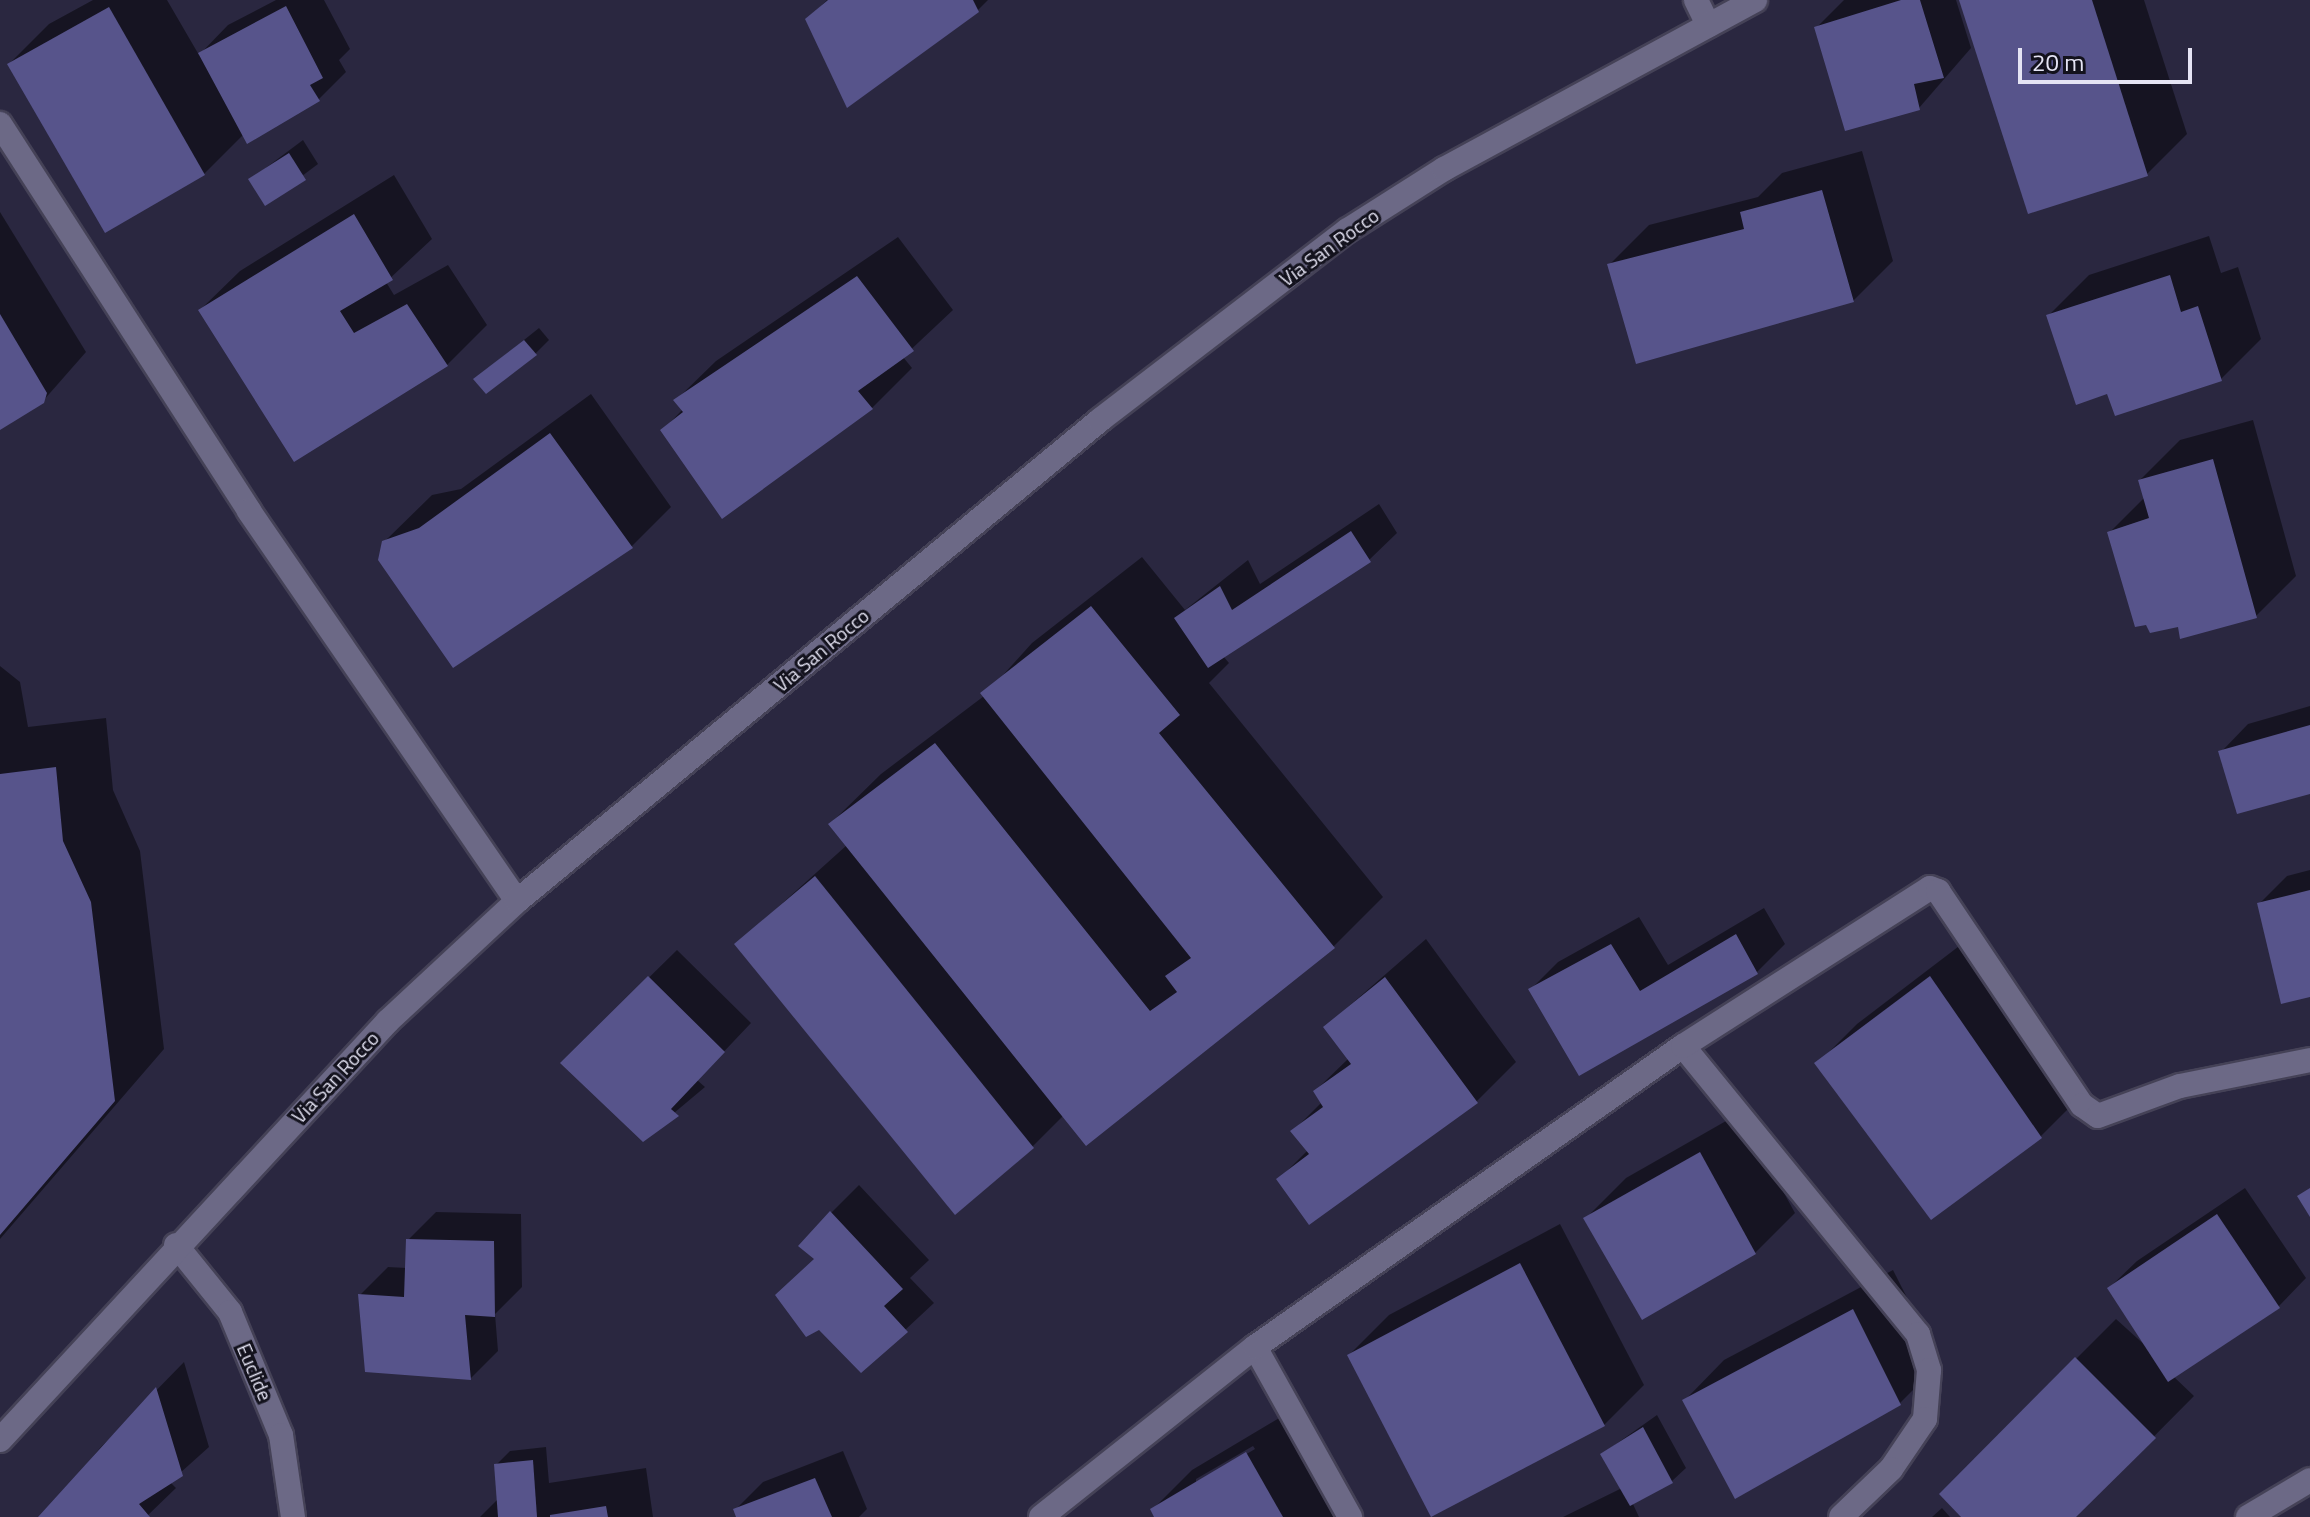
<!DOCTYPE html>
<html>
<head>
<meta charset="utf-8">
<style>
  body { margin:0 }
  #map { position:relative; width:2310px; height:1517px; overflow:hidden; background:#2a2740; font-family:"Titillium Web",sans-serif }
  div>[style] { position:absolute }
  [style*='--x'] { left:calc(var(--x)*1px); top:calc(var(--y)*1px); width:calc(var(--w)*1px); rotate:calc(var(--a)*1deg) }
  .shadow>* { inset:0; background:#0007 }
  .building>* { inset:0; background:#57548b }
  .roads { filter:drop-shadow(2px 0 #454257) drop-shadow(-2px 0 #454257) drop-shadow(0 2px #454257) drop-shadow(0 -2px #454257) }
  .minor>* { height:24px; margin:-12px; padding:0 12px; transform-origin:12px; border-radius:12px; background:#6c6986 }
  span { translate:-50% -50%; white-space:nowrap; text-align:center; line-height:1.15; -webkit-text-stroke:6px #13121d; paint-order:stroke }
  .street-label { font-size:20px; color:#e5e4f4 }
  .scale { position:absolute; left:2018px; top:48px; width:174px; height:36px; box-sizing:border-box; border:4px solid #e5e4f4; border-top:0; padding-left:10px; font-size:24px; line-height:28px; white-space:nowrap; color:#e5e4f4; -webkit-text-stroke:6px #13121d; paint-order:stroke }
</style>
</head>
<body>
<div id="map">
  <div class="shadow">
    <div style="clip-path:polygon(93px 0,167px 0,199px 55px,228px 25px,276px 0,324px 0,350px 49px,339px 60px,346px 72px,319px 99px,244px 134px,204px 174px,9px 64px,49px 24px)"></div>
    <div style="clip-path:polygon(827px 0,988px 0,978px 10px,807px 20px)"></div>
    <div style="clip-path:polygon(1844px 0,1956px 0,1971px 48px,1919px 108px,1817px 27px)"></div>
    <div style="clip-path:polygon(1961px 0,2144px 0,2187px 134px,2147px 174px,2029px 212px)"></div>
    <div style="clip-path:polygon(303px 140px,318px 164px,266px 203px,251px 179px)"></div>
    <div style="clip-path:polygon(1862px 151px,1893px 261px,1853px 301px,1609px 265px,1649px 225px,1758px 197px,1782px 173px)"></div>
    <div style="clip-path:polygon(394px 175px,432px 239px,386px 282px,394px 295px,448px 265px,487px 325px,447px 365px,200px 310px,240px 271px)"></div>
    <div style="clip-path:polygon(0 212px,86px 352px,43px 401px,0 428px)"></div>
    <div style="clip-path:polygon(2209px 236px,2221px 273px,2238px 267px,2261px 339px,2221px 379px,2109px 392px,2049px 315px,2089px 275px)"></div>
    <div style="clip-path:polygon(898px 237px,953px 310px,903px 357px,912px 368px,872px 408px,723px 516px,663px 430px,683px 409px,676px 400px,716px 361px)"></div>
    <div style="clip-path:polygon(539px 328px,549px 340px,535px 354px,475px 379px)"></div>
    <div style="clip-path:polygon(591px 394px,671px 507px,632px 546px,384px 542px,432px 495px,461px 489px)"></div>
    <div style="clip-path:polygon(2253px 420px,2296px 576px,2256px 616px,2147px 623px,2110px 532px,2145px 497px,2140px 480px,2180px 440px)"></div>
    <div style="clip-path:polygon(1379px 504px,1397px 533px,1369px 560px,1223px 656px,1229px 663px,1209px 683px,1383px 897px,1333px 947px,1064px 1115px,1032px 1147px,737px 944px,847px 845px,830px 824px,881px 774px,984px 696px,1032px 643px,1142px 557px,1185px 610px,1248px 560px,1260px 584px)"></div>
    <div style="clip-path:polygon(0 666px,20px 682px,28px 727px,106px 718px,113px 790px,140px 851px,164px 1049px,0 1239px)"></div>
    <div style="clip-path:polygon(2310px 706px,2310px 792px,2221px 752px,2248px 724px)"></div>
    <div style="clip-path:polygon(2310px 870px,2310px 995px,2259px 904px,2287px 876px)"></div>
    <div style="clip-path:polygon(1764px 908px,1785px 944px,1757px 972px,1579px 1073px,1531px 989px,1558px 962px,1639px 917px,1668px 965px)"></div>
    <div style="clip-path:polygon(1971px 937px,2080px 1097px,2040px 1137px,1817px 1064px,1857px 1024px)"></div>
    <div style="clip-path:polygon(1426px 939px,1516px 1062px,1476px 1102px,1279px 1179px,1308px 1150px,1293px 1131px,1322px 1102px,1315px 1091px,1349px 1058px,1325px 1027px)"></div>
    <div style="clip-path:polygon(677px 950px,751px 1023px,697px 1080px,705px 1087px,643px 1139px,563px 1062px)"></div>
    <div style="clip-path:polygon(1740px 1113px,1795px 1213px,1755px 1253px,1586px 1218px,1626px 1178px)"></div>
    <div style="clip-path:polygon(859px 1185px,929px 1260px,910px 1278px,934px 1303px,861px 1371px,831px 1213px)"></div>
    <div style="clip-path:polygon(2245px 1188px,2306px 1278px,2279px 1306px,2173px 1376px,2194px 1396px,2074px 1517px,1964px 1517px,1941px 1494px,2116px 1319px,2148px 1348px,2109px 1288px,2137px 1261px)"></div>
    <div style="clip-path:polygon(436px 1212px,521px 1214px,522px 1287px,495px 1314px,498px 1351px,471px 1378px,360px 1295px,388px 1267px,407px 1268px,408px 1240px)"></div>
    <div style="clip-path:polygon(1560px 1224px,1644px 1385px,1604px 1425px,1349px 1355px,1389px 1315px)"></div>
    <div style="clip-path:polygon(1893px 1270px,1940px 1363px,1900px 1403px,1685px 1400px,1724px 1360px)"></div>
    <div style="clip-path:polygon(184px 1362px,209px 1447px,170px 1482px,176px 1488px,146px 1517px,43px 1517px,100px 1448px)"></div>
    <div style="clip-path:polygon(evenodd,1286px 1414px,1346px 1517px,1157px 1517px,1152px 1510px,1192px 1470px,1286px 1414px,1253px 1446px,1255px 1449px,1196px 1484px,1196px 1479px,1253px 1446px)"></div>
    <div style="clip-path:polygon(1657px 1415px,1686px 1468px,1672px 1481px,1632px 1502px,1639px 1517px,1563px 1517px,1622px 1488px,1602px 1454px)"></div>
    <div style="clip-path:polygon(546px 1447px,549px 1483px,646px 1468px,653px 1517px,480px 1517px,498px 1499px,496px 1465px,510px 1451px)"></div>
    <div style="clip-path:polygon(843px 1451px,867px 1509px,859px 1517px,738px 1517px,735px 1510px,763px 1482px)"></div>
    <div style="clip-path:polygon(1942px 1508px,1950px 1517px,1932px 1517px)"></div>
  </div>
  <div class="building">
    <div style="clip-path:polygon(828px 0,973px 0,979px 12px,847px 108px,805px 19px)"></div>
    <div style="clip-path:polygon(1901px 0,1920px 0,1944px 78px,1914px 84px,1920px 110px,1845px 131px,1814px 27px)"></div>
    <div style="clip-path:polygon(1959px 0,2092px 0,2148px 176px,2028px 214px)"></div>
    <div style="clip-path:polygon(286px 6px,323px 78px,310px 85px,320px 101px,247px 144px,198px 53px)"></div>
    <div style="clip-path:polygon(109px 7px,205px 175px,105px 233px,7px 64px)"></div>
    <div style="clip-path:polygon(289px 153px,306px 180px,265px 206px,248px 179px)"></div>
    <div style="clip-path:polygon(1822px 190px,1854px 302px,1636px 364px,1607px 264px,1744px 229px,1740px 212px)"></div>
    <div style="clip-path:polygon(354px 214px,393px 280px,340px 311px,354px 333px,407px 304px,448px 366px,294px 462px,198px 310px)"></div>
    <div style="clip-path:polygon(2170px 275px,2181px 312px,2198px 306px,2222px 381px,2115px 416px,2107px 394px,2076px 405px,2046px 315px)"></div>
    <div style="clip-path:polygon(857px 276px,914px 351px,858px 391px,873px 409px,722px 519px,660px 430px,683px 412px,673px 400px)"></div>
    <div style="clip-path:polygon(0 314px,47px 393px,44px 403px,0 430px)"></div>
    <div style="clip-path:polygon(524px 340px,537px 355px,486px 394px,473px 379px)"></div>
    <div style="clip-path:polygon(550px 433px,633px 548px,453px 668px,378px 560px,382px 541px,419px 528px)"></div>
    <div style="clip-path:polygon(2213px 459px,2257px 618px,2180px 639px,2178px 627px,2150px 633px,2146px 625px,2135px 627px,2107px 532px,2149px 518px,2138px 480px)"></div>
    <div style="clip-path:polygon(1351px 531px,1371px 562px,1208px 668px,1174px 618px,1220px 586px,1232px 610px)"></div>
    <div style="clip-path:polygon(1091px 606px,1180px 715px,1159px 733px,1335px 948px,1086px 1146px,828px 824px,935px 743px,1150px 1011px,1177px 992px,1165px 976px,1191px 958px,980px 693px)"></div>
    <div style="clip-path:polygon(2310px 725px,2310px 794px,2237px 814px,2218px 751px)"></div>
    <div style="clip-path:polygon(56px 767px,63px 841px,91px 902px,115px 1101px,0 1235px,0 774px)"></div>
    <div style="clip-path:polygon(815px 876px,1034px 1148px,955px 1215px,734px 944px)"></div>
    <div style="clip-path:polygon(2310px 890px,2310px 997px,2281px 1004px,2257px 903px)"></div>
    <div style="clip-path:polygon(1736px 934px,1758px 974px,1579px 1076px,1528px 989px,1611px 944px,1640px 991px)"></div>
    <div style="clip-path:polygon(648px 976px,725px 1052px,671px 1109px,679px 1116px,643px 1142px,560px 1063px)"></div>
    <div style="clip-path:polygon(1930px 976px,2042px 1138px,1931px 1220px,1814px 1063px)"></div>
    <div style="clip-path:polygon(1385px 977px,1478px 1103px,1309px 1225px,1276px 1179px,1309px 1154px,1290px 1131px,1323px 1107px,1313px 1091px,1351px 1064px,1323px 1027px)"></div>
    <div style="clip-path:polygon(1700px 1152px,1756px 1254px,1642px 1320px,1583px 1218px)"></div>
    <div style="clip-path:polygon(2310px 1188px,2310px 1217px,2297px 1196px)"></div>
    <div style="clip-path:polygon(830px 1211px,903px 1289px,884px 1306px,908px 1332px,861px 1373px,819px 1330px,806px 1337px,775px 1295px,814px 1259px,798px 1246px)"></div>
    <div style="clip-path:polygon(2217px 1214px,2280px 1308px,2168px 1382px,2107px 1288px)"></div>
    <div style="clip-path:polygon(406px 1239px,494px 1241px,495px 1317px,465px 1315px,471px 1380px,365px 1372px,358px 1294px,404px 1297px)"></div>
    <div style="clip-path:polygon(1520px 1263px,1605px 1426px,1431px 1517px,1347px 1355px)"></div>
    <div style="clip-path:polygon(1853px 1309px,1901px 1405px,1735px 1499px,1682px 1400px)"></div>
    <div style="clip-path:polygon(2075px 1357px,2156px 1438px,2076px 1517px,1961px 1517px,1939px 1494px)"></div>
    <div style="clip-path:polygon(156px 1387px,183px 1476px,139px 1504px,150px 1517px,38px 1517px)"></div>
    <div style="clip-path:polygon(1643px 1427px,1673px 1483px,1630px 1506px,1600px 1454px)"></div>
    <div style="clip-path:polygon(1246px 1452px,1283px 1517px,1154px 1517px,1150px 1509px)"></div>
    <div style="clip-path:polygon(533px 1460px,537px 1517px,498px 1517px,494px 1464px)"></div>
    <div style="clip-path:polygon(815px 1478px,832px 1517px,736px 1517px,733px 1509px)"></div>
    <div style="clip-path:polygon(606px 1506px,608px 1517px,550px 1517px,550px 1515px)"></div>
  </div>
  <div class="roads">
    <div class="minor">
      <div style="--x:1696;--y:0;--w:28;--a:64"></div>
      <div style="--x:0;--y:124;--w:460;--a:57.2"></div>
      <div style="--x:249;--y:511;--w:473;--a:55.5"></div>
      <div style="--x:1683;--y:1046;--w:372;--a:50.8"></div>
      <div style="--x:1918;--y:1334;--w:38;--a:73"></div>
      <div style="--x:1929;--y:1370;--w:49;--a:94.7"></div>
      <div style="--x:1925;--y:1419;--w:60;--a:124.2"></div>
      <div style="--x:1891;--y:1469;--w:69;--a:136.2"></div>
      <div style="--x:176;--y:1245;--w:86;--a:51.1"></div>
      <div style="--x:230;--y:1312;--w:133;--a:67.5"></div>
      <div style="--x:281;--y:1435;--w:83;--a:81.7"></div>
      <div style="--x:1255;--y:1347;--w:195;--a:60.8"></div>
      <div style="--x:0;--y:1440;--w:571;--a:-47.2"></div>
      <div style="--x:388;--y:1021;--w:176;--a:-42.9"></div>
      <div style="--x:517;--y:901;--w:756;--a:-39.52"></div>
      <div style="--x:1100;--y:420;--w:312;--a:-37.5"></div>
      <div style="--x:1348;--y:230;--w:114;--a:-32.4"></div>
      <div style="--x:1444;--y:169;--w:354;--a:-28.5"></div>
      <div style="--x:1041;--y:1517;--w:273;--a:-38.5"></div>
      <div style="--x:1255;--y:1347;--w:523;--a:-35.12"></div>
      <div style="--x:1683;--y:1046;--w:293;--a:-32.6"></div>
      <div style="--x:1930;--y:888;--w:9;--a:21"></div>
      <div style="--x:1938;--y:891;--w:258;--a:56.1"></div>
      <div style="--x:2082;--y:1105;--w:19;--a:35"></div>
      <div style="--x:2098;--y:1116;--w:87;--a:-20.1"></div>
      <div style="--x:2180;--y:1086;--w:133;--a:-11.3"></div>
      <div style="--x:2248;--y:1517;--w:72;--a:-30.8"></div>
    </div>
  </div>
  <div class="street-label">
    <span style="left:1329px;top:247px;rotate:-36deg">Via San Rocco</span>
    <span style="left:821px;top:650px;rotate:-40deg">Via San Rocco</span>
    <span style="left:335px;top:1077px;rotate:-47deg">Via San Rocco</span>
    <span style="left:255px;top:1372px;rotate:67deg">Euclide</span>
  </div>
  <div class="scale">20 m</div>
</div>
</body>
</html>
